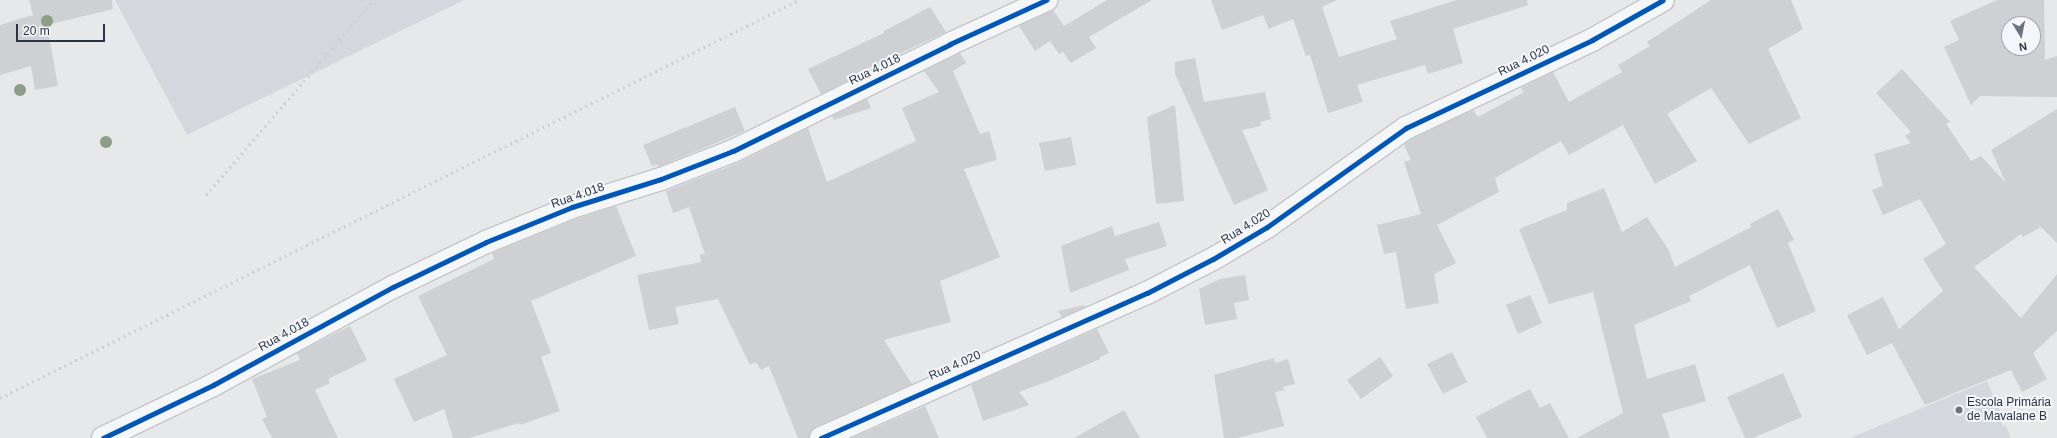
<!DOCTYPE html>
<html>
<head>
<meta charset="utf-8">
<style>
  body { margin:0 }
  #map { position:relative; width:2057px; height:438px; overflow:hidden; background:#e6e8ea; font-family:Arial,sans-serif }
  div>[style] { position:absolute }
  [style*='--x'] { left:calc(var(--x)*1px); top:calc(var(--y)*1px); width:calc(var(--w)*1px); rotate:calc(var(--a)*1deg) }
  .built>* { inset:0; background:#d4d7dd }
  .building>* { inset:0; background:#ced0d3 }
  .roads { filter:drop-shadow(1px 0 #c4c6c8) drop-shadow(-1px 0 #c4c6c8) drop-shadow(0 1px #c4c6c8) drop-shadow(0 -1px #c4c6c8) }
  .minor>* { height:22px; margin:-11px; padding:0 11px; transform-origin:11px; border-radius:11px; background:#f5f6f7 }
  .rail>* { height:3px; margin-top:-1.5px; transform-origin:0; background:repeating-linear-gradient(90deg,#cecfd2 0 2px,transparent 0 6px) }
  .cycleway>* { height:5px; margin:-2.5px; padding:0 2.5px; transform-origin:2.5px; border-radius:2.5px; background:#0057b8 }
  .trees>* { width:12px; height:12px; margin:-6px; border-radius:50%; background:#8a9e88 }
  .dots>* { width:11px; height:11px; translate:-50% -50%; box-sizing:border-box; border:2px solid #f4f6f9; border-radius:50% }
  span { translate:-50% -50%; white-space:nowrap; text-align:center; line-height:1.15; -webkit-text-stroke:4px #f4f6f9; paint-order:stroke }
  .street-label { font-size:12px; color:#2b3445 }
  .poi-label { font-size:12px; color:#2b3445 }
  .left { translate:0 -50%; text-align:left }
  .north { position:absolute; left:2001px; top:16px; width:40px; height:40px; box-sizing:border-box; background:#f4f6f9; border:1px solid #a4a8b1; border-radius:50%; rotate:170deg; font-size:11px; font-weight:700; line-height:16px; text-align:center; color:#2b3445 }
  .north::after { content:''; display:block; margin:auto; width:14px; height:18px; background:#6c737f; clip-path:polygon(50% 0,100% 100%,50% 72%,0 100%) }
  .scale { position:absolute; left:16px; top:24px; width:89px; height:18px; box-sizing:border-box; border:2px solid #2b3445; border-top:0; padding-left:5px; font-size:12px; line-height:14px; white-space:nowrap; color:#2b3445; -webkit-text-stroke:3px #f4f6f9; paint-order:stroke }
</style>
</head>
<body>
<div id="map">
  <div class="built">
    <div style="clip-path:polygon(115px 0,464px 0,187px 135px)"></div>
    <div style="clip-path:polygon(1987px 381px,2011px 438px,1850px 438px)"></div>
  </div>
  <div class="building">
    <div style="clip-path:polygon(29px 0,112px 0,113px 9px,47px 25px,58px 86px,35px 90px,31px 66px,0 75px,0 25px,33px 15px)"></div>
    <div style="clip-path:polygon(1107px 0,1152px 0,1089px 37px,1096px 48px,1071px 63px,1063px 52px,1059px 54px,1050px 41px,1035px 51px,1019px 26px,1053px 10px,1064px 26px)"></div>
    <div style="clip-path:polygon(1211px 0,1337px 0,1322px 7px,1339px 57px,1397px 39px,1390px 21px,1457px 0,1527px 0,1528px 5px,1453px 29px,1463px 63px,1428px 74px,1425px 65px,1357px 85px,1363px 102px,1328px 113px,1310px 55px,1306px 56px,1293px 19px,1269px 29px,1263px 15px,1222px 30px)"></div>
    <div style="clip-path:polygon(1711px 0,1791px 0,1803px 29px,1768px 49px,1801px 118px,1749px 144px,1711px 88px,1667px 114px,1697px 161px,1655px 184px,1623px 125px,1569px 155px,1561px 141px,1495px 178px,1499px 192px,1437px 225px,1456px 263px,1434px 274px,1439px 303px,1406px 309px,1396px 252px,1384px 254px,1377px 225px,1421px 214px,1404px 162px,1411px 160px,1404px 145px,1412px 139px,1473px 110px,1478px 117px,1524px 92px,1521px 88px,1553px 72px,1569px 102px,1622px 72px,1618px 65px,1650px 46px,1647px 42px)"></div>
    <div style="clip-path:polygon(evenodd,1997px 0,2044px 0,2045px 60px,2057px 56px,2057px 97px,1980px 96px,1971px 105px,1944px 47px,1959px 40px,1950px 21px,1997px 0,2009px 24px,2033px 24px,2033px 48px,2009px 48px,2009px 24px)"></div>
    <div style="clip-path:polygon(930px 7px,946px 32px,858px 73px,859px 75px,821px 94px,808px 69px,884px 33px,884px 31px)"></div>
    <div style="clip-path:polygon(960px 53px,966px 63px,953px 71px,980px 134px,989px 131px,997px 160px,964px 169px,1000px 257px,940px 281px,951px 322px,884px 340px,912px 384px,816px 427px,811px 431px,809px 438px,798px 438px,769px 366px,761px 370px,756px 362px,750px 365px,718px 299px,675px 307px,679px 324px,649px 330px,637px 275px,701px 262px,700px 255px,705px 254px,689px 207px,673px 213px,666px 191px,738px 163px,808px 128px,827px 182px,916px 141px,902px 108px,939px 92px,924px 71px)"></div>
    <div style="clip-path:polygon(1195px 58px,1204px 102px,1265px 92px,1271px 119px,1260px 122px,1261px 126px,1242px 130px,1268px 190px,1234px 205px,1175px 74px,1175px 62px)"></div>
    <div style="clip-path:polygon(1902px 69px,1950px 122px,1946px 124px,1971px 161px,1981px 156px,2006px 183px,1991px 150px,2057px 109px,2057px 243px,2041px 227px,2023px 237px,2021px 234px,1974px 267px,2021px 318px,2057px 274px,2057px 331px,2033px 353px,2047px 379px,2022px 392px,2011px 370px,1925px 405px,1892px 343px,1867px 355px,1847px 315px,1883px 297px,1899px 329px,1943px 291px,1923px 259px,1946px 244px,1920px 199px,1883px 215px,1872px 190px,1883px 186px,1874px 154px,1911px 143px,1905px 136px,1911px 132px,1876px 93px)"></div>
    <div style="clip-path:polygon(867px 99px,871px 108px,834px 120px,832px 116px)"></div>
    <div style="clip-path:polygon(1175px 105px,1184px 201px,1156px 204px,1147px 117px)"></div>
    <div style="clip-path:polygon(735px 107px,745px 131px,658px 167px,657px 164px,652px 166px,643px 145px)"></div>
    <div style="clip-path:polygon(1071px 137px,1076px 165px,1045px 171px,1039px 143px)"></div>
    <div style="clip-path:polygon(1604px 188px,1622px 232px,1647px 217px,1668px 249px,1675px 267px,1751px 227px,1750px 224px,1778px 209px,1794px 240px,1788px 243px,1816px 311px,1777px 328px,1750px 265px,1689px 296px,1691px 301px,1634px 325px,1647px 379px,1695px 364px,1706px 401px,1662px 414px,1670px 438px,1577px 438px,1623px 413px,1593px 292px,1549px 304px,1519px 229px,1567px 210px,1567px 203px)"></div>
    <div style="clip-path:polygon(616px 206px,636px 256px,531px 301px,551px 353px,541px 357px,560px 411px,520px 425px,519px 423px,469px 438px,453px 438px,444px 409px,414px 422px,394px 379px,447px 355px,418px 296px,494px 259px,492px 253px,576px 219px)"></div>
    <div style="clip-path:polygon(1159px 222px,1167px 246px,1125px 259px,1129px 270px,1070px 293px,1061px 246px,1112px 226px,1115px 236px)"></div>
    <div style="clip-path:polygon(1245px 275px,1249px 300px,1234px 303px,1237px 319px,1205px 325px,1199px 289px,1220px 279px)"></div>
    <div style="clip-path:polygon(1530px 295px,1542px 323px,1518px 334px,1506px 305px)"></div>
    <div style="clip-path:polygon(1084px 305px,1085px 307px,1062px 317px,1058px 311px)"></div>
    <div style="clip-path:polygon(350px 326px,367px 360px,328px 379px,330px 383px,315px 390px,338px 438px,272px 438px,262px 419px,267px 417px,252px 379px,300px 360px,297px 353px)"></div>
    <div style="clip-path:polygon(1097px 329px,1109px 353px,1100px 357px,1100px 359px,1049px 381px,1019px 392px,1029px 405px,983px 421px,971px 385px)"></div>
    <div style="clip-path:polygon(1452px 352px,1467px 382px,1443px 394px,1427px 364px)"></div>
    <div style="clip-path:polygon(1380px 357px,1393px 376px,1361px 399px,1347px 380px)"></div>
    <div style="clip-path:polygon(1274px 358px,1275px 363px,1288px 359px,1295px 384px,1283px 387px,1284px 390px,1275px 392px,1284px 426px,1237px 438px,1224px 438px,1214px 375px)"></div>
    <div style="clip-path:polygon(1783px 373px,1802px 417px,1753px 438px,1745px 438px,1727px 397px)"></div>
    <div style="clip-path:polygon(1530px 389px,1540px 408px,1550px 403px,1569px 438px,1487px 438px,1476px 417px)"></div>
    <div style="clip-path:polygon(925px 406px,939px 438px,852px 438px)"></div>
    <div style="clip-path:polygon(1124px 410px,1140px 438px,1074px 438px)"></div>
  </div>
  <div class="roads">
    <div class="minor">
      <div style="--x:103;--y:438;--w:122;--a:-25.7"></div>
      <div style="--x:213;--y:385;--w:205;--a:-28.6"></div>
      <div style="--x:393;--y:287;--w:103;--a:-25.8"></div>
      <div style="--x:486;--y:242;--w:93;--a:-22.1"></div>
      <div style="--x:572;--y:207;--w:93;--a:-17.5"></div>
      <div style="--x:661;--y:179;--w:77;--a:-21.3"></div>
      <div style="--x:733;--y:151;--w:242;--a:-26.2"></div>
      <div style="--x:950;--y:44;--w:106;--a:-24.6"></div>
      <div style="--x:821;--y:438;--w:357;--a:-24"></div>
      <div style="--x:1147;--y:293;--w:74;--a:-27.3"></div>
      <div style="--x:1213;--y:259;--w:63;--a:-30.7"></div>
      <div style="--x:1267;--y:227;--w:171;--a:-35.5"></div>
      <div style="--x:1406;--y:128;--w:206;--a:-25.3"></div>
      <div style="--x:1592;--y:40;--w:81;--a:-29.4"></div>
    </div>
  </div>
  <div class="rail">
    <div style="--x:206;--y:195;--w:257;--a:-49.3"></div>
    <div style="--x:0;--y:398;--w:893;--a:-26.48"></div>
  </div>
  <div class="cycleway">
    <div style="--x:103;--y:438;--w:122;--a:-25.7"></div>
    <div style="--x:213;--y:385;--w:205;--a:-28.6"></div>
    <div style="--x:393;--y:287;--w:103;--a:-25.8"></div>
    <div style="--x:486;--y:242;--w:93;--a:-22.1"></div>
    <div style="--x:572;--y:207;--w:93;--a:-17.5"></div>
    <div style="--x:661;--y:179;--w:77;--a:-21.3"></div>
    <div style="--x:733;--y:151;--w:242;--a:-26.2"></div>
    <div style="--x:950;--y:44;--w:106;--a:-24.6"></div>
    <div style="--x:821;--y:438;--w:357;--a:-24"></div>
    <div style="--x:1147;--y:293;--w:74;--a:-27.3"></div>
    <div style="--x:1213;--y:259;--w:63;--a:-30.7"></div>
    <div style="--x:1267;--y:227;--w:171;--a:-35.5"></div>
    <div style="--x:1406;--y:128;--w:206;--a:-25.3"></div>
    <div style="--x:1592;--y:40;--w:81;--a:-29.4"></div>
  </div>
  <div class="trees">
    <div style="left:47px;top:21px"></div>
    <div style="left:20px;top:90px"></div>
    <div style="left:106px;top:142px"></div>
  </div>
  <div class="dots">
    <div style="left:1959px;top:410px;background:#6c737f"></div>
  </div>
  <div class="street-label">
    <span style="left:1524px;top:61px;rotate:-26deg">Rua 4.020</span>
    <span style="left:875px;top:70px;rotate:-26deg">Rua 4.018</span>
    <span style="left:578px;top:196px;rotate:-19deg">Rua 4.018</span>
    <span style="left:1246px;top:227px;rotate:-32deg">Rua 4.020</span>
    <span style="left:284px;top:335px;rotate:-29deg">Rua 4.018</span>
    <span style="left:955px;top:366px;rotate:-24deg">Rua 4.020</span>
  </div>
  <div class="poi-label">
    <span class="left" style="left:1967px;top:410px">Escola Primária<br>de Mavalane B</span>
  </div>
  <div class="north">N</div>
  <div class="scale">20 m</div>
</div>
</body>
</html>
